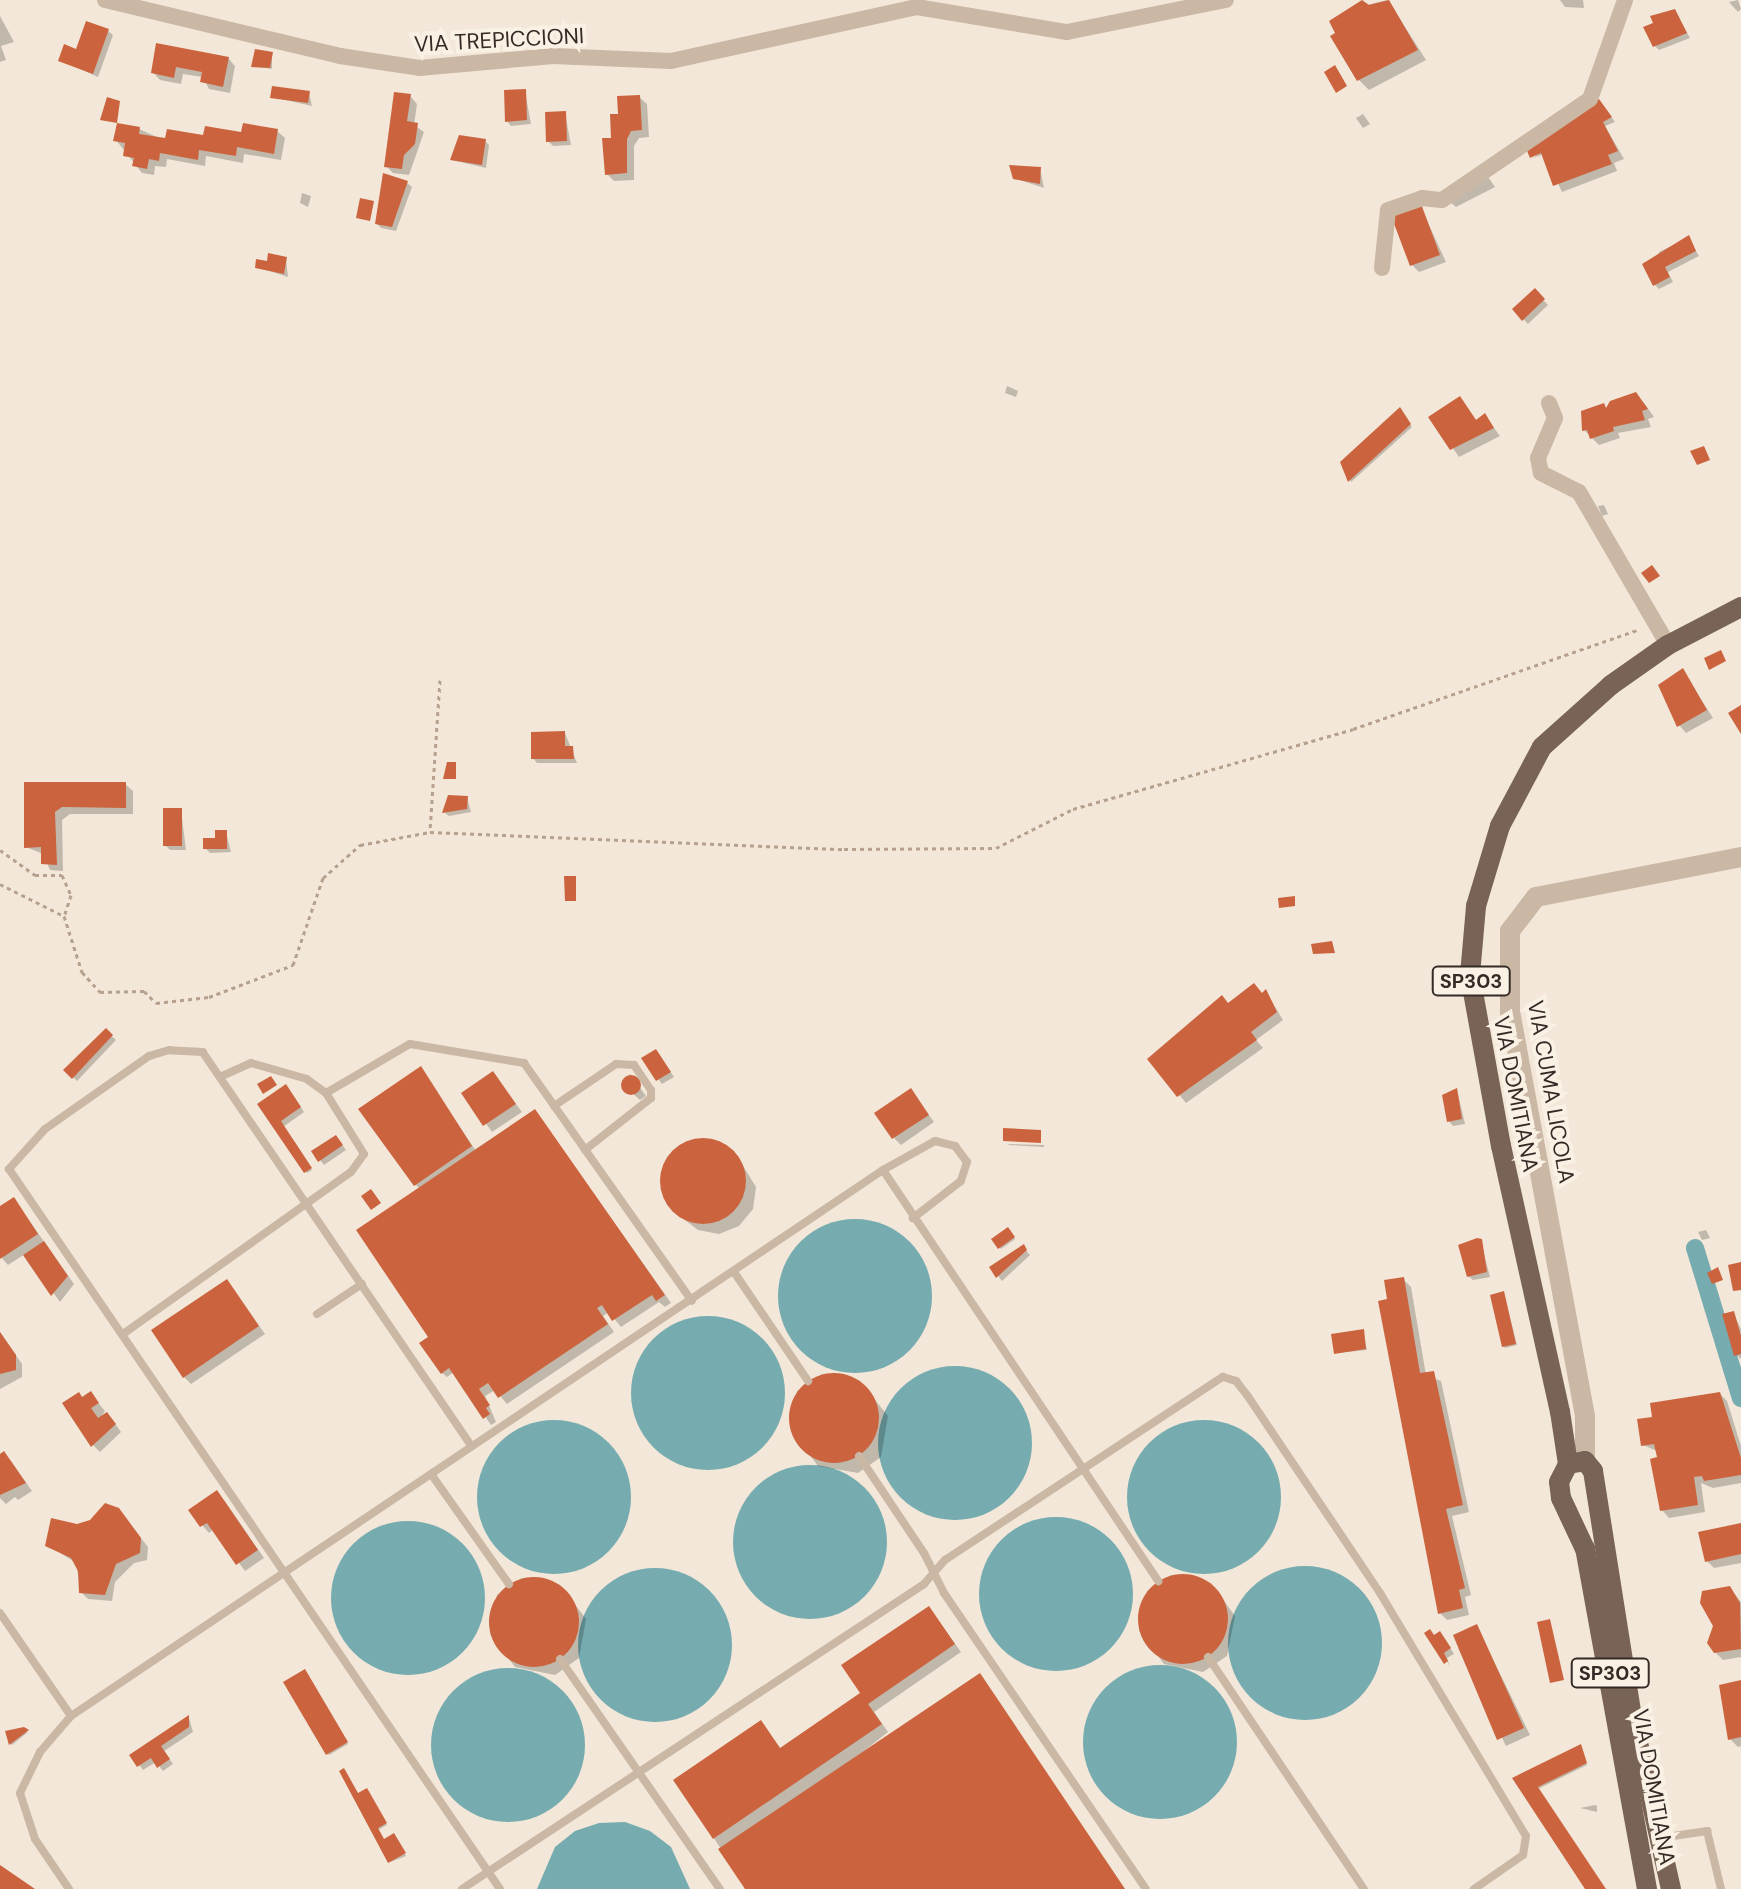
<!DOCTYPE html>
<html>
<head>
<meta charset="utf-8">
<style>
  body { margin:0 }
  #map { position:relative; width:1741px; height:1889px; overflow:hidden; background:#f2e7d8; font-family:"DM Sans",sans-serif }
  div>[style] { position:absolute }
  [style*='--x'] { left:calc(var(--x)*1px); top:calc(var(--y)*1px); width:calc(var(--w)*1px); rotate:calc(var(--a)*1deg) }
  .water>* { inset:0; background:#76acb0 }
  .round { border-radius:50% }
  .shadow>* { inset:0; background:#0003 }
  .canal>* { height:18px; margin:-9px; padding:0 9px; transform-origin:9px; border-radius:9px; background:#76acb0 }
  .building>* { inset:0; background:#cb643e }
  .path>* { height:3px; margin-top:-1.5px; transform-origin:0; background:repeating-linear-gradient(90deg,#b6a18e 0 4px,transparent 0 8px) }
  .service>* { height:8px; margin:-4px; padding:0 4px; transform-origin:4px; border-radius:4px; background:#cab7a4 }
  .minor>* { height:16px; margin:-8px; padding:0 8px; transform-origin:8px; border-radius:8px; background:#cab7a4 }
  .tertiary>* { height:20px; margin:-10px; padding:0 10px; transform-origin:10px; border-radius:10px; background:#cab7a4 }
  .primary>* { height:20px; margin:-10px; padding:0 10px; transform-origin:10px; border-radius:10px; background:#786356 }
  span { translate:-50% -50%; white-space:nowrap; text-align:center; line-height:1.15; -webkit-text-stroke:8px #faf1e5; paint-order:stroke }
  .shield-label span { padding:2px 6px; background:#faf1e5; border:2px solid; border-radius:6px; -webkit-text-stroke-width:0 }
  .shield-label { font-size:20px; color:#352b26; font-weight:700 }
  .street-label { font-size:22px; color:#352b26 }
</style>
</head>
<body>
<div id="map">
  <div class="water">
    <div class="round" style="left:778px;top:1219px;width:154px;height:154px"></div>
    <div class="round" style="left:631px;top:1316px;width:154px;height:154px"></div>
    <div class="round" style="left:878px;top:1366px;width:154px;height:154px"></div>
    <div class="round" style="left:477px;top:1420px;width:154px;height:154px"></div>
    <div class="round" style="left:1127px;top:1420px;width:154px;height:154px"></div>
    <div class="round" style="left:733px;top:1465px;width:154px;height:154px"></div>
    <div class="round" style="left:979px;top:1517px;width:154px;height:154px"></div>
    <div class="round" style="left:331px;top:1521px;width:154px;height:154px"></div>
    <div class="round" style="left:1228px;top:1566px;width:154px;height:154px"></div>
    <div class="round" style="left:578px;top:1568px;width:154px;height:154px"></div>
    <div class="round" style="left:1083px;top:1665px;width:154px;height:154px"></div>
    <div class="round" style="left:431px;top:1668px;width:154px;height:154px"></div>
    <div style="clip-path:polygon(625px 1822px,650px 1831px,671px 1847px,690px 1889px,537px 1889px,555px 1847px,575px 1831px,599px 1823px)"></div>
  </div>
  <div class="shadow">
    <div style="clip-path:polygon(1388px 0,1426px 60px,1369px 90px,1359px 80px,1349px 9px)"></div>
    <div style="clip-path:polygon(1560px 0,1583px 0,1584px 8px,1565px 7px)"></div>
    <div style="clip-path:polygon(1738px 0,1741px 9px,1738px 12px,1729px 2px)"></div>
    <div style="clip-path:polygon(1675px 11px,1690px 38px,1659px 50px,1655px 46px)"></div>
    <div style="clip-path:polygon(0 16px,14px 42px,1px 46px,6px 60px,0 62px)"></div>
    <div style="clip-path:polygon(108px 31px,113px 35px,98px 77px,60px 60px)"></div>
    <div style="clip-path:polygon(158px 45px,228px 58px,235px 66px,230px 93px,209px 89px,203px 77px,183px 74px,181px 84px,160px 80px,153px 72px)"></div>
    <div style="clip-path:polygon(272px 54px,272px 69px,253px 66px)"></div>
    <div style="clip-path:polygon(525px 91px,531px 124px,511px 126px,507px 121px)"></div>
    <div style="clip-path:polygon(309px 93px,312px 106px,272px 97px)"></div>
    <div style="clip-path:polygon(410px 96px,417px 104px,414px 125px,424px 132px,409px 175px,393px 173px,386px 166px)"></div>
    <div style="clip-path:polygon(639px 97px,647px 104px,649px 137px,639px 138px,634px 146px,634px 180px,614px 181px,607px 174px,620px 116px)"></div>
    <div style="clip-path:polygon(1603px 106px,1615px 122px,1605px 126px,1624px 159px,1614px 163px,1617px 171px,1562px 192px,1544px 154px,1533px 158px)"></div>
    <div style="clip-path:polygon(565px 113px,571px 145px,553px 146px,548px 141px)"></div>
    <div style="clip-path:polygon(1363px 114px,1370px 124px,1363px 128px,1356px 118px)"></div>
    <div style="clip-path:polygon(139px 129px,166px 141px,277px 131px,285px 138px,281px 160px,244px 154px,243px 163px,206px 156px,205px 166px,167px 159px,166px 167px,155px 166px,154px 175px,142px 173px,116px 140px)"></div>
    <div style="clip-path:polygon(485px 141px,489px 145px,486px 168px,452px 160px)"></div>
    <div style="clip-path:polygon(1040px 169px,1044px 188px,1014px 178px)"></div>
    <div style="clip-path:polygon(1486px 174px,1495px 187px,1456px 207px,1451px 203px)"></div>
    <div style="clip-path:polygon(407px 183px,412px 187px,396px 231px,381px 228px,377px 224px)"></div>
    <div style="clip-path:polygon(302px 193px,311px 196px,308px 207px,300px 203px)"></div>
    <div style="clip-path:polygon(1419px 203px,1446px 262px,1419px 272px,1412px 265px)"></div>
    <div style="clip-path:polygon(1688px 238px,1699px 256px,1668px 272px,1673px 282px,1659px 289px,1654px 284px,1659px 252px)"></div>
    <div style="clip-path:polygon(286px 259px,288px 277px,257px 267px,268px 263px)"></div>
    <div style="clip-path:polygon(1535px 291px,1548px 305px,1528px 324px,1514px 309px)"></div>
    <div style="clip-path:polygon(1007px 386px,1018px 391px,1016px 397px,1005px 393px)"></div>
    <div style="clip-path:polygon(1459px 398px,1477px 421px,1485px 416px,1500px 436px,1459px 457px,1431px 417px)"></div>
    <div style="clip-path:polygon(1644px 403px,1654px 417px,1648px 419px,1651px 427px,1618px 433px,1620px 438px,1599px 445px,1584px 430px,1603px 405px,1607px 409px)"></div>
    <div style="clip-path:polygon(1400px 409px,1412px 427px,1351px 482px,1342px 462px)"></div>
    <div style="clip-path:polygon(1604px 505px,1608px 514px,1602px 516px,1598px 506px)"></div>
    <div style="clip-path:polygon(1683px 671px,1713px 718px,1686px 733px,1679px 725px)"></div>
    <div style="clip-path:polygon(565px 733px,577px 763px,537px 763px,533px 758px)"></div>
    <div style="clip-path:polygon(26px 784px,125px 784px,133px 791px,133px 814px,70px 814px,62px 820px,63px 871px,50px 870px,43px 854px,26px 847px)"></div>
    <div style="clip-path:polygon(449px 797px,467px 798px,471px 812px,449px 816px,444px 812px)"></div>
    <div style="clip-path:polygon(181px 810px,186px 850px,170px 850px,165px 845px)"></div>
    <div style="clip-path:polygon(226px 832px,231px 852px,210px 853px,205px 848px)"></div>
    <div style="clip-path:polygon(1266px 992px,1283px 1020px,1256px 1040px,1263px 1048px,1186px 1103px,1150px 1059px,1229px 1005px)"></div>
    <div style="clip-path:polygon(106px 1031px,116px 1040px,77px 1081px,66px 1070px)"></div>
    <div style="clip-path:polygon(660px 1056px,674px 1077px,662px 1084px,644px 1059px)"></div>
    <div style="clip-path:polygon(421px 1069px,476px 1151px,541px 1119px,671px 1303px,665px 1307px,659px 1302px,621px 1327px,609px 1312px,603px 1316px,614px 1332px,507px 1404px,495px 1390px,485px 1396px,496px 1422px,491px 1425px,454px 1372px,447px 1377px,442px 1373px,430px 1338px,420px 1189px,415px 1184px)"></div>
    <div style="clip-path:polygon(493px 1073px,522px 1112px,492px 1132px,464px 1093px)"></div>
    <div style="clip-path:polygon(630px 1074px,646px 1096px,640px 1100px,622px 1084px)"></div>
    <div style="clip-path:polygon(1457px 1090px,1465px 1124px,1453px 1126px,1449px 1121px)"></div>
    <div style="clip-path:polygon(290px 1091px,304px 1112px,283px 1127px,312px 1170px,307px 1173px,259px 1104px)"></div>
    <div style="clip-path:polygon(911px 1091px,934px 1122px,901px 1145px,894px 1138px)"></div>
    <div style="clip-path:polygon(698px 1140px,719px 1143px,737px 1156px,756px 1187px,753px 1209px,739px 1226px,719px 1234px,698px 1230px,681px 1217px,662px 1186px,664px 1165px,678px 1148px)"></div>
    <div style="clip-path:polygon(340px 1142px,346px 1150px,324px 1165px,320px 1160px)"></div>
    <div style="clip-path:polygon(1008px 1144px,1044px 1145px,1044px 1147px,1009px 1145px)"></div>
    <div style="clip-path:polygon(14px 1199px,74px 1284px,60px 1302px,25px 1254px,8px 1265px,0 1256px,0 1208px)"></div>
    <div style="clip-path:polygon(1008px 1230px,1015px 1239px,1001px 1249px,994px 1240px)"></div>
    <div style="clip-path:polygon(1706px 1230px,1710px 1238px,1702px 1240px,1698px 1232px)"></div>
    <div style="clip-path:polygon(1481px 1242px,1490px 1277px,1473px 1280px,1468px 1276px)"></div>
    <div style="clip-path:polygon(1023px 1247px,1030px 1255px,1002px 1281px,992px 1268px)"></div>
    <div style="clip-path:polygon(1403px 1279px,1411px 1287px,1426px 1375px,1441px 1381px,1469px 1512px,1452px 1516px,1471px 1595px,1465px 1597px,1469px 1615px,1447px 1620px,1440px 1613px,1381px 1303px,1390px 1301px)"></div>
    <div style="clip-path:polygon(227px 1281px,265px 1334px,191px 1384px,184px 1377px)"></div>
    <div style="clip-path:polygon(1504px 1294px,1517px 1345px,1505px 1348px,1503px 1346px)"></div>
    <div style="clip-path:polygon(1733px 1313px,1741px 1329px,1741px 1359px,1736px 1355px)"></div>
    <div style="clip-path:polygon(0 1332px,22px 1364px,22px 1377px,0 1389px)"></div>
    <div style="clip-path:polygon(1363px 1332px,1367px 1350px,1336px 1353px)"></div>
    <div style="clip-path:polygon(822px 1374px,859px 1380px,888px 1416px,881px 1457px,858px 1473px,818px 1466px,791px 1431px,797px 1391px)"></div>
    <div style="clip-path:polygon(91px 1394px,105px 1411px,99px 1420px,114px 1422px,121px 1432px,100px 1452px,93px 1445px,83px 1399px)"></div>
    <div style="clip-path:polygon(1720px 1394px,1727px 1401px,1741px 1446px,1741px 1483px,1713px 1488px,1701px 1483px,1705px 1512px,1669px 1518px,1662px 1510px,1657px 1451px,1643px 1445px,1654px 1418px)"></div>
    <div style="clip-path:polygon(0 1458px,11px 1461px,32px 1491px,18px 1500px,15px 1497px,6px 1504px,0 1498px)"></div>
    <div style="clip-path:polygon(224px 1500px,264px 1558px,245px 1571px,214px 1529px,209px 1533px,202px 1525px)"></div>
    <div style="clip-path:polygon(118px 1509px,148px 1547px,147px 1560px,134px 1563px,115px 1582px,112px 1601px,88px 1599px,81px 1592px,76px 1563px,48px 1545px)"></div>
    <div style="clip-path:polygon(1741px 1523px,1741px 1563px,1714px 1568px,1707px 1561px)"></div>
    <div style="clip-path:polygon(1171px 1575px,1211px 1583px,1235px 1616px,1227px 1656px,1203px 1672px,1164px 1664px,1139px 1631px,1147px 1591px)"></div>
    <div style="clip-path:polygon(522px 1578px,560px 1585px,586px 1619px,579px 1658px,555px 1675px,515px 1667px,490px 1634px,497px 1595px)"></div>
    <div style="clip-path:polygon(1730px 1588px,1741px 1602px,1741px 1657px,1723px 1660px,1715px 1652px,1715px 1626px)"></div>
    <div style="clip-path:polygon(929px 1608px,961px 1652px,874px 1712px,888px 1732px,845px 1766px,980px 1676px,1125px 1889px,747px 1889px,676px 1780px,761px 1723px,781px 1749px,863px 1694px)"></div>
    <div style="clip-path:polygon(1435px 1637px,1444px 1638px,1454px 1654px,1447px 1658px,1450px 1667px)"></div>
    <div style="clip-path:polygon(1483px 1639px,1530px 1735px,1506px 1746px,1458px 1648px)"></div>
    <div style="clip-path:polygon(306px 1673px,348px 1744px,329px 1755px,328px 1753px)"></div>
    <div style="clip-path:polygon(1741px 1682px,1741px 1746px,1738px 1747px,1730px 1739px)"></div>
    <div style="clip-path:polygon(189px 1718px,193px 1732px,164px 1751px,173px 1764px,163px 1771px,156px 1762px,143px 1770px,132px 1755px)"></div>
    <div style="clip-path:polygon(28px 1732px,12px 1745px,11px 1744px,7px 1733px)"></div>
    <div style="clip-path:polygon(1582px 1748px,1587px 1765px,1538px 1789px,1605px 1889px,1588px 1889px,1515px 1779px)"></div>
    <div style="clip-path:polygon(341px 1772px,358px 1795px,368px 1792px,387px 1825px,378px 1830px,384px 1841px,396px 1838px,406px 1856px,390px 1862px)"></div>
    <div style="clip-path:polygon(1597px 1806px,1597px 1812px,1580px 1808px,1595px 1805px)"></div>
  </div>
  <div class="canal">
    <div style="--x:1695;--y:1248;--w:157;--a:73"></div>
  </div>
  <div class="building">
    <div style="clip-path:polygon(1362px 0,1369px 5px,1389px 0,1418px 50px,1357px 81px,1330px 36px,1335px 33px,1329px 21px)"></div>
    <div style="clip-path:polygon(1675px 9px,1687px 33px,1653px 47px,1643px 27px,1653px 23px,1650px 16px)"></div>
    <div style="clip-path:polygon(86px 21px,109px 29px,93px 74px,58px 61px,64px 44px,76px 49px)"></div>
    <div style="clip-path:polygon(156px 43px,229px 57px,223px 87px,200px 82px,202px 72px,176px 67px,174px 78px,151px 73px)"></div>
    <div style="clip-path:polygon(255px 49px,273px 52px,270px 68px,251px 67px)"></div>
    <div style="clip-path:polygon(1335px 65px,1347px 86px,1336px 93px,1324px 72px)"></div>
    <div style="clip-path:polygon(272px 86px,310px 91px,308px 103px,270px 98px)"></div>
    <div style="clip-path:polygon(526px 89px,527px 120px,505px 122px,504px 90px)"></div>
    <div style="clip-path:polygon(394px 92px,411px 94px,407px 121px,418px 123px,415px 144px,404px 155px,402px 169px,384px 167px)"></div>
    <div style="clip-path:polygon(640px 95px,642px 130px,631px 131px,627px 139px,627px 173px,605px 175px,602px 138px,611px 138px,610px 114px,618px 114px,617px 96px)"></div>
    <div style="clip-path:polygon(107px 97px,120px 101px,117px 123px,140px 127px,139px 134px,165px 138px,167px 129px,203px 135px,205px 126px,241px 132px,243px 123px,278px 129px,274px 154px,237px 147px,236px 156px,199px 150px,198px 160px,160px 153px,159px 161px,149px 159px,147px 169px,132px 166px,134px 158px,123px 156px,125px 143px,113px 141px,117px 123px,100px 120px)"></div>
    <div style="clip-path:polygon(1599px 99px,1612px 117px,1603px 122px,1618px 151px,1608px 155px,1612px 164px,1553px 186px,1541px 153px,1530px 158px,1525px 146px)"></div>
    <div style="clip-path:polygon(566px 111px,567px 141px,546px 142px,545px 112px)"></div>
    <div style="clip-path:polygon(459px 135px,486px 139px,482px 165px,450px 160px)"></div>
    <div style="clip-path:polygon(1009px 165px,1041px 167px,1040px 184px,1013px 179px)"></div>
    <div style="clip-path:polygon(383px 173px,408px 181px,392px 227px,375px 224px)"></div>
    <div style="clip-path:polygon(360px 198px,374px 201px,370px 221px,356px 218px)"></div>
    <div style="clip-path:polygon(1420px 201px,1440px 255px,1410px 266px,1390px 213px)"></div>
    <div style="clip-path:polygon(1689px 235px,1696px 251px,1665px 267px,1670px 277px,1653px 286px,1642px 264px)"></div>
    <div style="clip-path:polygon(268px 253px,287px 257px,284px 274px,255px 268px,256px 259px,267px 261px)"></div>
    <div style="clip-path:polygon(1535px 288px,1545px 299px,1522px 321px,1512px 309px)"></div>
    <div style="clip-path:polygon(1636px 392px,1648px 409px,1642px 411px,1645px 420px,1613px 427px,1614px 431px,1590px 439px,1587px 430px,1582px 431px,1581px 411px,1604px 403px,1606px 408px,1610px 401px)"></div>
    <div style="clip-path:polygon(1460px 396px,1476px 420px,1485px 413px,1494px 428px,1450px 450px,1428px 417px)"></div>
    <div style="clip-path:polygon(1400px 407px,1411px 424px,1348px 482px,1340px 462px)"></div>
    <div style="clip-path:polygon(1704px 446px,1710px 460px,1697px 465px,1690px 451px)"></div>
    <div style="clip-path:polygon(1652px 565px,1660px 576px,1649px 583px,1641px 573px)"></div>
    <div style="clip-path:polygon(1721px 650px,1726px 661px,1709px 670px,1704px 658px)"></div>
    <div style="clip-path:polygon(1683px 668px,1707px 710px,1677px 727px,1658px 685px)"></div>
    <div style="clip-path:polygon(1741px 705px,1741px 734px,1728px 713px)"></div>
    <div style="clip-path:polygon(565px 731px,565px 746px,573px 746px,574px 759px,531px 759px,531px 732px)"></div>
    <div style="clip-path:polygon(447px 762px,456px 762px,456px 779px,443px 779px)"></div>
    <div style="clip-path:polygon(24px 782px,126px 782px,126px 808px,62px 807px,55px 812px,57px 865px,41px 864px,41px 847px,24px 848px)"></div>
    <div style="clip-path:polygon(448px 795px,468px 796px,467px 809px,442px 813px)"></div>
    <div style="clip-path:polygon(163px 808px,182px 808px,182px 846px,163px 846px)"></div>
    <div style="clip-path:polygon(215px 830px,227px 830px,227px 849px,203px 849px,203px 838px,215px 838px)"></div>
    <div style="clip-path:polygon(564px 876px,576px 876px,576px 901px,565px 901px)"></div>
    <div style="clip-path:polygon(1295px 896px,1295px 906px,1279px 908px,1278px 898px)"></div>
    <div style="clip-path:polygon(1332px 941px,1335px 953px,1313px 954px,1311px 944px)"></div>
    <div style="clip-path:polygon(1254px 983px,1262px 993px,1266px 989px,1277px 1012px,1251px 1032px,1257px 1040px,1177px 1097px,1147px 1059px,1222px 995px,1228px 1003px)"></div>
    <div style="clip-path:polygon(106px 1028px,113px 1035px,72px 1079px,63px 1070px)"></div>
    <div style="clip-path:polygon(656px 1049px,671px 1072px,656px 1081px,641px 1058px)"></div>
    <div style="clip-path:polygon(421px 1066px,472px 1146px,414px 1186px,358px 1109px)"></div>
    <div style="clip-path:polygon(493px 1071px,516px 1104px,483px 1126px,461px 1093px)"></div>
    <div class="round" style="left:621px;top:1075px;width:20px;height:20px"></div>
    <div style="clip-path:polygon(271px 1076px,277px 1085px,263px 1094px,257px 1084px)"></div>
    <div style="clip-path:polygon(286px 1084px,301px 1107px,281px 1121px,312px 1168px,304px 1173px,257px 1104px)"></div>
    <div style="clip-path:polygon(911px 1088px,929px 1115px,892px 1139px,874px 1113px)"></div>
    <div style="clip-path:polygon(1457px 1088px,1462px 1119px,1447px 1122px,1442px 1095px)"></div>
    <div style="clip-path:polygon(535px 1109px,665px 1295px,656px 1301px,652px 1295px,612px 1321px,602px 1305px,597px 1308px,608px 1324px,498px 1398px,488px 1383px,479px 1389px,490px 1405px,486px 1408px,490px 1414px,483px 1419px,449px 1368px,441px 1374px,419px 1343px,428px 1337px,356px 1230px)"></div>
    <div style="clip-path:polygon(1003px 1128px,1041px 1130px,1041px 1143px,1003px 1141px)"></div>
    <div style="clip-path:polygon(336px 1135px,343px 1145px,318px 1162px,311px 1151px)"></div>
    <div class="round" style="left:660px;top:1138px;width:86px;height:86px"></div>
    <div style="clip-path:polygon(371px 1189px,381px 1203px,371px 1210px,361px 1196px)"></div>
    <div style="clip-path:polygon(14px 1197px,38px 1234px,0 1259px,0 1206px)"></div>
    <div style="clip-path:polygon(1008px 1227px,1015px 1237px,998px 1249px,991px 1239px)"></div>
    <div style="clip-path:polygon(1477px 1238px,1482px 1239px,1487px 1272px,1467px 1277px,1458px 1245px)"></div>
    <div style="clip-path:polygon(44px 1241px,68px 1276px,51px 1296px,23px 1255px)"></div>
    <div style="clip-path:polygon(1024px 1244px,1027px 1250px,996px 1278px,989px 1267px)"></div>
    <div style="clip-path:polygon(1741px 1262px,1741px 1290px,1733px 1291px,1728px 1265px)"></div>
    <div style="clip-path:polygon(1718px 1267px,1723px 1280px,1712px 1284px,1707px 1273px)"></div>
    <div style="clip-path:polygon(1404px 1277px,1420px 1373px,1434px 1371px,1463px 1505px,1446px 1509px,1465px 1588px,1459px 1590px,1463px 1608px,1438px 1614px,1378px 1301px,1387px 1299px,1384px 1280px)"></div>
    <div style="clip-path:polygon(227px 1279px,259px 1326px,183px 1378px,151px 1330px)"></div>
    <div style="clip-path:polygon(1504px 1291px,1516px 1344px,1502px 1347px,1490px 1295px)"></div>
    <div style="clip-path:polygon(1734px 1311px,1741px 1336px,1741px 1354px,1734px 1356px,1722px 1314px)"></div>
    <div style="clip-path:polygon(1364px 1329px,1366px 1349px,1334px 1354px,1331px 1334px)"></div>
    <div style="clip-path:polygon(0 1332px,16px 1355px,16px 1370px,0 1374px)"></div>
    <div class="round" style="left:789px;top:1373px;width:90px;height:90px"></div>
    <div style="clip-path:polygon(91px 1391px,99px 1403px,91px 1408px,98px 1418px,107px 1412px,116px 1424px,91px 1447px,62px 1403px,79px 1392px,82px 1397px)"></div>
    <div style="clip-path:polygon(1720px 1392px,1741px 1458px,1741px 1475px,1704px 1481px,1702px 1476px,1694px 1477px,1698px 1505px,1660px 1511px,1650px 1459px,1657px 1457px,1654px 1444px,1641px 1446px,1637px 1419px,1652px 1417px,1650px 1403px)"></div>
    <div style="clip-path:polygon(4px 1451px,26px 1483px,0 1495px,0 1454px)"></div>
    <div style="clip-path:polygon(217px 1490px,258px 1550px,236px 1565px,207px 1523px,200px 1527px,188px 1510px)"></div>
    <div style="clip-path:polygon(105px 1503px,119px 1508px,141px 1538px,140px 1553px,116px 1564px,105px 1595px,79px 1593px,78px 1571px,71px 1558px,45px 1546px,51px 1518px,77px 1524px,90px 1520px)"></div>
    <div style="clip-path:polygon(1741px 1523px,1741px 1554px,1705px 1562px,1698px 1532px)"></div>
    <div class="round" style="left:1138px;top:1574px;width:90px;height:90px"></div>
    <div class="round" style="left:489px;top:1577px;width:90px;height:90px"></div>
    <div style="clip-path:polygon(1730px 1586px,1740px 1603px,1741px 1649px,1714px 1653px,1707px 1643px,1713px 1626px,1700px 1603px,1702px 1591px)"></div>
    <div style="clip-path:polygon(929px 1606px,955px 1644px,868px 1704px,882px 1724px,713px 1839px,673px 1780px,761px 1720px,780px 1748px,860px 1693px,841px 1665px)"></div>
    <div style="clip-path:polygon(1550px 1619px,1564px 1680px,1550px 1683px,1537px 1622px)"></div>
    <div style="clip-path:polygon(1477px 1624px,1524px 1728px,1497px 1740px,1453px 1635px)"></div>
    <div style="clip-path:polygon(1430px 1629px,1434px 1635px,1440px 1631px,1451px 1648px,1444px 1653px,1448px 1661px,1444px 1664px,1424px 1633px)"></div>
    <div style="clip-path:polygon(305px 1669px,348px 1742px,326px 1755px,283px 1682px)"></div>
    <div style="clip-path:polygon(980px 1673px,1125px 1889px,745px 1889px,718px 1849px)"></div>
    <div style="clip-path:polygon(1741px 1680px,1741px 1737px,1728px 1740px,1719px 1685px)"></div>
    <div style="clip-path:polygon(189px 1715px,189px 1727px,161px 1746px,170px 1759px,157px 1768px,151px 1758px,137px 1767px,129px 1755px)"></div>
    <div style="clip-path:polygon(24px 1727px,29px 1730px,9px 1745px,5px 1731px)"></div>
    <div style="clip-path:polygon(1581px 1744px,1587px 1763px,1538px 1787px,1606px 1889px,1585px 1889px,1512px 1778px)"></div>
    <div style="clip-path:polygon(344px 1768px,358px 1793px,367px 1788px,387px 1823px,378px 1828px,384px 1839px,394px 1833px,406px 1853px,388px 1863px,339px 1771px)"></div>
    <div style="clip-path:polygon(0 1865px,35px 1889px,0 1889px)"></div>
  </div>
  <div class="path">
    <div style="--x:440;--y:680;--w:152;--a:93.8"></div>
    <div style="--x:430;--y:832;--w:414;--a:2.4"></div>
    <div style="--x:844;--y:849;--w:152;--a:-0.4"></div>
    <div style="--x:996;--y:848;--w:86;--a:-26.9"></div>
    <div style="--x:1073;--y:809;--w:291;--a:-15.9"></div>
    <div style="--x:1353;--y:729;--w:302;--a:-19.2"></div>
    <div style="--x:0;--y:850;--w:43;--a:35.5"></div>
    <div style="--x:35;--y:875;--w:27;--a:0"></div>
    <div style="--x:62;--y:875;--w:22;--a:66"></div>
    <div style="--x:71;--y:895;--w:22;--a:108"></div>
    <div style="--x:64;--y:916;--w:59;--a:72.2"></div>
    <div style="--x:82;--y:972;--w:27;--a:48"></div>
    <div style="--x:100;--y:992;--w:44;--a:-1.3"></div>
    <div style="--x:144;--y:991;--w:17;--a:45"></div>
    <div style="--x:156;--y:1003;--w:53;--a:-6.5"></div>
    <div style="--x:209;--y:997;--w:90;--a:-20.9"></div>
    <div style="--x:293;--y:965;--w:92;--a:-71"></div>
    <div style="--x:323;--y:878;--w:50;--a:-41.7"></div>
    <div style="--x:360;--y:845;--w:71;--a:-10.5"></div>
    <div style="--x:0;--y:884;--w:72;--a:26.6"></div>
  </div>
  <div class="service">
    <div style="--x:326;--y:1093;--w:97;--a:-30.3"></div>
    <div style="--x:410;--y:1044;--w:116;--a:9.5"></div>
    <div style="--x:524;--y:1063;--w:291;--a:54.8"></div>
    <div style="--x:554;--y:1106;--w:75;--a:-34.1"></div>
    <div style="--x:616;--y:1064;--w:18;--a:3"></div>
    <div style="--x:634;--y:1065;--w:30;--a:56"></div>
    <div style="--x:651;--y:1090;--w:8;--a:90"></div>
    <div style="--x:651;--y:1098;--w:84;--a:141.8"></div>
    <div style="--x:883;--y:1170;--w:495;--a:56.2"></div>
    <div style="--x:734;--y:1272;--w:132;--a:55.8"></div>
    <div style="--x:317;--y:1314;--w:54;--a:-33.7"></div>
    <div style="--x:123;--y:1334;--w:280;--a:-35.4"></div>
    <div style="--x:351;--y:1172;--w:22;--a:-54"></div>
    <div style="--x:364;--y:1154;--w:72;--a:-121.9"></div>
    <div style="--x:326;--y:1093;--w:24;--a:-144"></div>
    <div style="--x:307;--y:1079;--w:58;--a:-164.1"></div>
    <div style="--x:251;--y:1063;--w:34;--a:156"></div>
    <div style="--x:470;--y:1444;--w:474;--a:-124.3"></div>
    <div style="--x:203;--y:1052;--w:34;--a:-177"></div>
    <div style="--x:169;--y:1050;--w:21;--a:163"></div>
    <div style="--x:149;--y:1056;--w:127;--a:144.9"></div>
    <div style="--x:45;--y:1129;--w:54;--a:132"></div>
    <div style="--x:9;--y:1169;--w:871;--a:55.71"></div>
    <div style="--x:859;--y:1456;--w:117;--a:56.2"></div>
    <div style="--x:924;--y:1553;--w:45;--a:63.4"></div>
    <div style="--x:944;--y:1593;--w:358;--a:55.7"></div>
    <div style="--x:431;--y:1474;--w:135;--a:54.7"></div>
    <div style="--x:0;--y:1613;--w:125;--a:55.4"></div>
    <div style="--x:1208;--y:1657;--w:280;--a:56.1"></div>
    <div style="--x:560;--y:1659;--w:280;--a:55.2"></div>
    <div style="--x:1659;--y:1838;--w:49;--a:-8.3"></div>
    <div style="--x:1707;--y:1831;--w:60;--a:76.4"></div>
    <div style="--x:69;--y:1889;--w:60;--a:-124.2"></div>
    <div style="--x:35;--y:1839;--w:48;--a:-108.1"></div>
    <div style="--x:20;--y:1793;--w:46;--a:-64"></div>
    <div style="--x:40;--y:1752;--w:48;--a:-49.3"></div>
    <div style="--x:71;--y:1716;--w:978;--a:-33.92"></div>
    <div style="--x:883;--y:1170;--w:60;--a:-29.1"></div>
    <div style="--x:935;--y:1141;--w:21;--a:14"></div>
    <div style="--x:955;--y:1146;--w:20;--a:53"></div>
    <div style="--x:967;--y:1162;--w:20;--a:108"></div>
    <div style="--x:961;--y:1181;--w:61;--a:142.4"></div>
    <div style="--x:462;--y:1889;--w:554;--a:-33.43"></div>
    <div style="--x:924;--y:1584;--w:32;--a:-49"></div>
    <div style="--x:945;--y:1560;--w:333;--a:-33.4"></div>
    <div style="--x:1223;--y:1377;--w:14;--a:17"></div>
    <div style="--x:1236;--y:1381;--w:18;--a:52"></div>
    <div style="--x:1247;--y:1395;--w:239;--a:56.1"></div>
    <div style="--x:1380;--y:1593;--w:283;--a:59"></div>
    <div style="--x:1526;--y:1836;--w:19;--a:99"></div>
    <div style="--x:1523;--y:1855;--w:60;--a:145.2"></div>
  </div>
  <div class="minor">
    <div style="--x:105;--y:0;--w:242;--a:13.4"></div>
    <div style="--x:340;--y:56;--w:80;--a:8.6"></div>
    <div style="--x:419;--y:68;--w:135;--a:-5.1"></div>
    <div style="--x:553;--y:56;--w:118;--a:2.4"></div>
    <div style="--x:671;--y:61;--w:252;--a:-12.4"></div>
    <div style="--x:917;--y:7;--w:152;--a:9.5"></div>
    <div style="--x:1067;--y:32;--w:162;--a:-11.4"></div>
    <div style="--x:1382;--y:268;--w:58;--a:-84.1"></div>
    <div style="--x:1388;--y:210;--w:36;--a:-19"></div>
    <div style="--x:1422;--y:198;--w:20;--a:6"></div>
    <div style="--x:1442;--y:200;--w:179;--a:-34.3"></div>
    <div style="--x:1590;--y:99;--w:105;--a:-70.5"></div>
    <div style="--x:1549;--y:403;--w:16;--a:68"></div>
    <div style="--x:1555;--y:418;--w:43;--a:113"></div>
    <div style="--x:1538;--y:458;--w:15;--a:79"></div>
    <div style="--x:1541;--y:473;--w:42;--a:26.6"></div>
    <div style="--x:1579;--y:492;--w:177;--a:59.8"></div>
  </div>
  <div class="tertiary">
    <div style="--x:1585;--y:1461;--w:45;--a:-90"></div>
    <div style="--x:1585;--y:1416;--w:411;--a:-100.5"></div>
    <div style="--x:1510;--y:1012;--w:81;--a:-90"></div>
    <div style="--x:1510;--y:931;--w:43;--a:-52.6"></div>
    <div style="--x:1536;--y:897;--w:209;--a:-11"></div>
  </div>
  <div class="primary">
    <div style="--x:1568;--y:1464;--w:17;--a:-10"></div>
    <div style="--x:1585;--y:1461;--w:13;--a:51"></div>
    <div style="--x:1593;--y:1471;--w:248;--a:81"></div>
    <div style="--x:1632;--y:1716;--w:177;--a:77.3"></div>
    <div style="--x:1647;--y:1889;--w:346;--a:-100.3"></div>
    <div style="--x:1585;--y:1549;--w:56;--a:-115.2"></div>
    <div style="--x:1561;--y:1498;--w:16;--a:-97"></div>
    <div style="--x:1559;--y:1482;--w:20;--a:-63"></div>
    <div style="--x:1568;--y:1464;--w:53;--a:-98.7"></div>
    <div style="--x:1560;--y:1412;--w:272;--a:-102.5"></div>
    <div style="--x:1501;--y:1146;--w:174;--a:-100.3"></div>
    <div style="--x:1470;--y:975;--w:69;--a:-85"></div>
    <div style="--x:1476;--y:906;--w:84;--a:-73.3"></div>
    <div style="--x:1500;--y:826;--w:89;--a:-62"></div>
    <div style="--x:1542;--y:747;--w:93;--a:-41.9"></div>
    <div style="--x:1611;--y:685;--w:70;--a:-35.1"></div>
    <div style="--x:1668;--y:645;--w:82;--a:-27.5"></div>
  </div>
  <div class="shield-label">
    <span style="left:1471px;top:981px">SP303</span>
    <span style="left:1610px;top:1673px">SP303</span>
  </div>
  <div class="street-label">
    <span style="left:499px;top:40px;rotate:-3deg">VIA TREPICCIONI</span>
    <span style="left:1551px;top:1092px;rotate:80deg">VIA CUMA LICOLA</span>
    <span style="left:1516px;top:1094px;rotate:79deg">VIA DOMITIANA</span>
    <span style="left:1654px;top:1787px;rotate:80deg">VIA DOMITIANA</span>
  </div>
</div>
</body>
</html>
